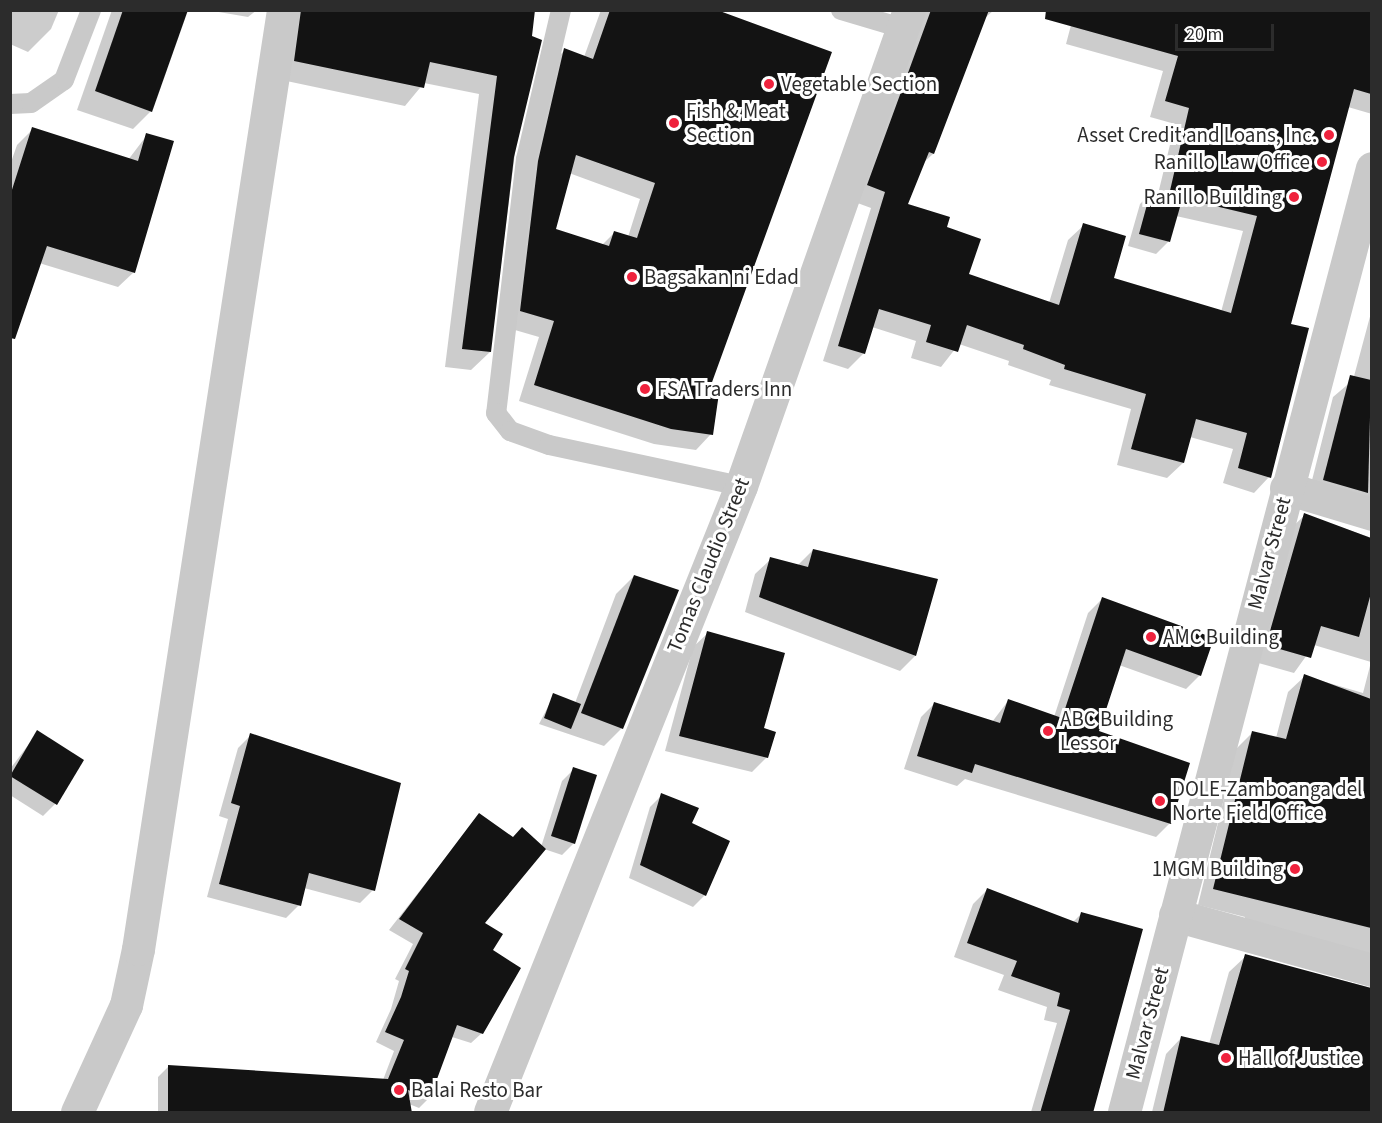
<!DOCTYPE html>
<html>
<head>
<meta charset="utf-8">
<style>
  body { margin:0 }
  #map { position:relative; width:1382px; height:1123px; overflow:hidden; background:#fff; font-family:"Source Sans 3",sans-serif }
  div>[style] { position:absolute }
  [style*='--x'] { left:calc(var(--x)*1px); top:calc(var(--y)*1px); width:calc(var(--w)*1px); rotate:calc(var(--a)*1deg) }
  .shadow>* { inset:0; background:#0003 }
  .building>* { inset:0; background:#131313 }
  .service>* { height:20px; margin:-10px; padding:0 10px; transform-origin:10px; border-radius:10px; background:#c9c9c9 }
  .minor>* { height:33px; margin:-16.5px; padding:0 16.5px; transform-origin:16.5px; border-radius:16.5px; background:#c9c9c9 }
  .dots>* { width:16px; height:16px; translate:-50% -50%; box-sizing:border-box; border:3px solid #fff; border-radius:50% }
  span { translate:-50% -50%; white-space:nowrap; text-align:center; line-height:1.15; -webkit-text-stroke:6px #fff; paint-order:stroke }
  .poi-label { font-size:21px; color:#2c2c2c }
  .left { translate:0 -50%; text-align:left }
  .right { translate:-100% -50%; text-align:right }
  .street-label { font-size:21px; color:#2c2c2c }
  .frame { position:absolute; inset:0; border:12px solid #2c2c2c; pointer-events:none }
  .scale { position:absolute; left:1175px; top:24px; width:99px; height:27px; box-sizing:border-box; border:3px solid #2c2c2c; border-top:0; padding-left:8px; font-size:18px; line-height:21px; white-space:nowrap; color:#2c2c2c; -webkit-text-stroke:4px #fff; paint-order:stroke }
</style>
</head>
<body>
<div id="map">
  <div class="shadow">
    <div style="clip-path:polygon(10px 10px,59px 10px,51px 29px,28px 52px,10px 44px)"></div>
    <div style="clip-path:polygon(112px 10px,186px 10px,151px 111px,133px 129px,77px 110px)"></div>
    <div style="clip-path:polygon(207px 10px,257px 10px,248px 17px)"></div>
    <div style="clip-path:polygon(259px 10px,533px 10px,490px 352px,471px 370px,445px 367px,479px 94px,424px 83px,405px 106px,277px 79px,276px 13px)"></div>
    <div style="clip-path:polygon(evenodd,601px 10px,713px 10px,711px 434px,696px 450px,654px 444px,519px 401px,539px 337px,505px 327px,549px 66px,565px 50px,584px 57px,601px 10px,569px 173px,640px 199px,628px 237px,614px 233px,602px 245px,554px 230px,569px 173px)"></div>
    <div style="clip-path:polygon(922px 10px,994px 10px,985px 18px,933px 154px,922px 164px,906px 205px,945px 228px,967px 275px,1049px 303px,1068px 240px,1084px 225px,1112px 279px,1221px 312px,1243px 231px,1176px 216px,1168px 242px,1156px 254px,1128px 246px,1140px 204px,1152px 192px,1158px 194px,1175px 124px,1150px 117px,1163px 71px,1066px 44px,1075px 10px,1372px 10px,1372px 114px,1348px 107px,1289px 325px,1269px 477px,1254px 493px,1223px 483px,1233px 449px,1190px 437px,1183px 463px,1167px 478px,1117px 465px,1131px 409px,1049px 385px,1051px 380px,1008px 365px,1009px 361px,959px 344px,941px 367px,911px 358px,916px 341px,872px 327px,864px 353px,848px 369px,823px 361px,871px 208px,852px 201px)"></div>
    <div style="clip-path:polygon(33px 129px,128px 160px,147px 135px,134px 272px,118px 287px,39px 263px,10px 309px,10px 165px,17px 145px)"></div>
    <div style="clip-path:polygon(1372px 309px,1372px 501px,1308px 496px,1333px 397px,1353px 380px)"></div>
    <div style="clip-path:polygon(1305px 515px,1372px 538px,1372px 979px,1240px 934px,1245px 917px,1198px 905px,1236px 749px,1252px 733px,1276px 738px,1288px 692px,1305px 676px,1363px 693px,1371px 662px,1314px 645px,1294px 673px,1251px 661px,1288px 531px)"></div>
    <div style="clip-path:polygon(813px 550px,915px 656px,900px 671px,745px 612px,755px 574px,771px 559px,797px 566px)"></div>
    <div style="clip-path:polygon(634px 576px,622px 728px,604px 746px,539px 724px,554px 695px,575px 703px,616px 594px)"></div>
    <div style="clip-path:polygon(1102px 599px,1200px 675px,1186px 689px,1119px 665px,1097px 732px,1170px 823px,1156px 837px,965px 779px,957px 786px,904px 769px,921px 717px,935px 703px,992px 722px,1008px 701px,1054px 717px,1088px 613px)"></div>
    <div style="clip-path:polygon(708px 633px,762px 729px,767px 757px,752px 772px,665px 751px,693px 647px)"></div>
    <div style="clip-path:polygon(38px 732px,55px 804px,43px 816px,10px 795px,10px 769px)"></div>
    <div style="clip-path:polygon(251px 735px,373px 890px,360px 903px,304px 888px,299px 905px,286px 918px,207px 897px,228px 819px,219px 816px,238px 748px)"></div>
    <div style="clip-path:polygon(574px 769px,574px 843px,562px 855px,544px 849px,482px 923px,491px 951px,482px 1033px,471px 1043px,452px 1037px,429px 1098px,419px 1108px,409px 1104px,411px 1112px,158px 1112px,158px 1077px,168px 1067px,383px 1080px,394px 1051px,376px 1042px,391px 1009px,399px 981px,395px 979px,413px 944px,389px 930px,479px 815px,512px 839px,541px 847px,562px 781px)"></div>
    <div style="clip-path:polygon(662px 795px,690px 824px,705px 895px,693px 907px,629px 878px,650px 807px)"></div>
    <div style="clip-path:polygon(987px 890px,1072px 923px,1081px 914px,1091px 1112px,1031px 1112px,1057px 1023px,1044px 1020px,1047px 1007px,998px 990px,1004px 975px,954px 957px,973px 904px)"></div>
    <div style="clip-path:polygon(1246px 956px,1372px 988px,1372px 1112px,1152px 1112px,1166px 1054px,1182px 1037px,1209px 1044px,1229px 972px)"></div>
  </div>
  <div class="building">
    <div style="clip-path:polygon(123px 10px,188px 10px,152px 112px,95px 91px)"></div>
    <div style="clip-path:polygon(301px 10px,535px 10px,532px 36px,542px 40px,514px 157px,491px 352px,462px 349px,497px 76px,430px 62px,424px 88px,294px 61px)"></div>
    <div style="clip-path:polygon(evenodd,610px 10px,717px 10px,832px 52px,711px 385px,720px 386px,713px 435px,671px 429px,534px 385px,554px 321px,520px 311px,538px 161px,564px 48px,593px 59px,610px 10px,576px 155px,655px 183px,637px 238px,614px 231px,609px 246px,556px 229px,576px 155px)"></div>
    <div style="clip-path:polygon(931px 10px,989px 10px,934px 154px,929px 152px,908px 204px,950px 217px,947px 227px,981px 239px,969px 274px,1059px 305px,1083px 223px,1126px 236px,1114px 278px,1231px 313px,1257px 216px,1169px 195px,1189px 108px,1165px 101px,1178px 56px,1045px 19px,1046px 10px,1371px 10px,1371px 94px,1354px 89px,1291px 324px,1309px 328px,1271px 478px,1238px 468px,1247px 433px,1196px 419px,1184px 463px,1131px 449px,1146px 394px,1064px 369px,1065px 365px,1023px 349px,1024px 345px,967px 325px,958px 352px,926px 342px,931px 325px,879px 309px,865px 354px,838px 346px,885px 192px,867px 185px)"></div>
    <div style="clip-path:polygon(32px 127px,138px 161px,146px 133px,174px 141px,135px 273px,47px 246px,15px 339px,10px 338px,10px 196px)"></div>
    <div style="clip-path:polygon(1151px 190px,1182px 200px,1170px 242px,1139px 234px)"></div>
    <div style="clip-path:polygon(1350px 375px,1371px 380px,1368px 493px,1323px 480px)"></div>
    <div style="clip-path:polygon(1304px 513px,1371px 538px,1371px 593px,1359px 637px,1321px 626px,1311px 658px,1266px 645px)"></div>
    <div style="clip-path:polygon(813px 549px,938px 579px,916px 656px,759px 597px,770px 557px,808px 567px)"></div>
    <div style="clip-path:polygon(634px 575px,679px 590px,623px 729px,581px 713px)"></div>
    <div style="clip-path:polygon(1102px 597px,1214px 638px,1201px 676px,1126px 649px,1099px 731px,1190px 763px,1171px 824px,975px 764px,972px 773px,917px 756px,934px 702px,1000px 723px,1008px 699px,1062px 718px)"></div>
    <div style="clip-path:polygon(707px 631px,785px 653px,764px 728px,776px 732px,768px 758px,679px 736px)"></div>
    <div style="clip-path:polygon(1304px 674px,1371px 699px,1371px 928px,1213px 889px,1252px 731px,1286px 739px)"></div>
    <div style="clip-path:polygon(553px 693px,581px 704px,571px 729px,544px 718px)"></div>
    <div style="clip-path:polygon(37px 730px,84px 760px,57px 805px,10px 776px)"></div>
    <div style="clip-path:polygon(250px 733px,401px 783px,375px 891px,309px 873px,301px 906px,219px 884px,240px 806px,231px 803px)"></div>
    <div style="clip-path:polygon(573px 767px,597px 775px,575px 844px,551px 836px)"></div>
    <div style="clip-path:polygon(661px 793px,699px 808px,692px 823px,730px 841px,706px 896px,640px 865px)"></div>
    <div style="clip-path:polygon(479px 813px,513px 837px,522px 827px,546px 849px,485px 923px,503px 934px,493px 950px,521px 968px,483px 1034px,457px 1025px,430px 1098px,408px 1090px,412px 1113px,168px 1113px,168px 1065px,388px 1079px,404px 1040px,385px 1032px,401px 997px,409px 971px,405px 969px,423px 933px,399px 919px)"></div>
    <div style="clip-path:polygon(987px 888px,1078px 923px,1081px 912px,1143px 929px,1093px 1113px,1040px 1113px,1070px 1010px,1057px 1006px,1060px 993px,1011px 976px,1017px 961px,967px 943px)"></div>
    <div style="clip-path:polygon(1245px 954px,1371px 988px,1371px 1113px,1163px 1113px,1181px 1036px,1219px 1045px)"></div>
  </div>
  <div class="service">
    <div style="--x:561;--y:10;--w:153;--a:103.2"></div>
    <div style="--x:526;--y:159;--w:256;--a:96.7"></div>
    <div style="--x:496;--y:413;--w:23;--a:52"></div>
    <div style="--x:510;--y:431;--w:41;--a:19.7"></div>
    <div style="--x:549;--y:445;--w:196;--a:12.1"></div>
    <div style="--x:841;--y:10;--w:64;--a:16.4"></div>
    <div style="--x:10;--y:104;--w:21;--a:-3"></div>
    <div style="--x:31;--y:103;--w:40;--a:-34.9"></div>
    <div style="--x:64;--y:80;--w:75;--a:-68.9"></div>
  </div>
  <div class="minor">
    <div style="--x:1286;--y:488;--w:90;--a:16.8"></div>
    <div style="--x:1175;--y:915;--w:205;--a:15.6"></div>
    <div style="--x:77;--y:1112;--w:118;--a:-65.4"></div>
    <div style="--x:126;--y:1005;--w:57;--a:-77.9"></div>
    <div style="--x:138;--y:949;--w:950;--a:-81.22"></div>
    <div style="--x:490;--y:1112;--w:674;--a:-68.15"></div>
    <div style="--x:741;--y:486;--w:505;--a:-70.56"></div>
    <div style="--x:1124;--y:1112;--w:976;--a:-75.28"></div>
  </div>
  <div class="dots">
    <div style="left:769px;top:84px;background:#ef223d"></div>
    <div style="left:674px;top:123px;background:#ef223d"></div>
    <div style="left:1329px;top:135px;background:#ef223d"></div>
    <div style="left:1322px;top:162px;background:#ef223d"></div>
    <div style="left:1294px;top:197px;background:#ef223d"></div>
    <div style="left:632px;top:277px;background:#ef223d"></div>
    <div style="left:645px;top:389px;background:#ef223d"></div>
    <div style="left:1151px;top:637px;background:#ef223d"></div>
    <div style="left:1048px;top:731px;background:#ef223d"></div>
    <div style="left:1160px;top:801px;background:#ef223d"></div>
    <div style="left:1295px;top:869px;background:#ef223d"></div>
    <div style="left:1226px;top:1058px;background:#ef223d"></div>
    <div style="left:399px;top:1090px;background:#ef223d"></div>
  </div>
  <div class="poi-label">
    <span class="left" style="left:781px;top:84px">Vegetable Section</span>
    <span class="left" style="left:686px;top:123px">Fish &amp; Meat<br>Section</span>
    <span class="right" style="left:1317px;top:135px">Asset Credit and Loans, Inc.</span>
    <span class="right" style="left:1310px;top:162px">Ranillo Law Office</span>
    <span class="right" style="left:1282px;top:197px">Ranillo Building</span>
    <span class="left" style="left:644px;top:277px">Bagsakan ni Edad</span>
    <span class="left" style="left:657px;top:389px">FSA Traders Inn</span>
    <span class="left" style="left:1163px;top:637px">AMC Building</span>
    <span class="left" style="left:1060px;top:731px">ABC Building<br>Lessor</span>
    <span class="left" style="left:1172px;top:801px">DOLE-Zamboanga del<br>Norte Field Office</span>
    <span class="right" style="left:1283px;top:869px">1MGM Building</span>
    <span class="left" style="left:1238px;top:1058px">Hall of Justice</span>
    <span class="left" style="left:411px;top:1090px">Balai Resto Bar</span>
  </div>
  <div class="street-label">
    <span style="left:1269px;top:553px;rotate:-75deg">Malvar Street</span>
    <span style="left:708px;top:565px;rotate:-68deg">Tomas Claudio Street</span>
    <span style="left:1147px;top:1023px;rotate:-75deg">Malvar Street</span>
  </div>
  <div class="frame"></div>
  <div class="scale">20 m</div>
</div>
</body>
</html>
